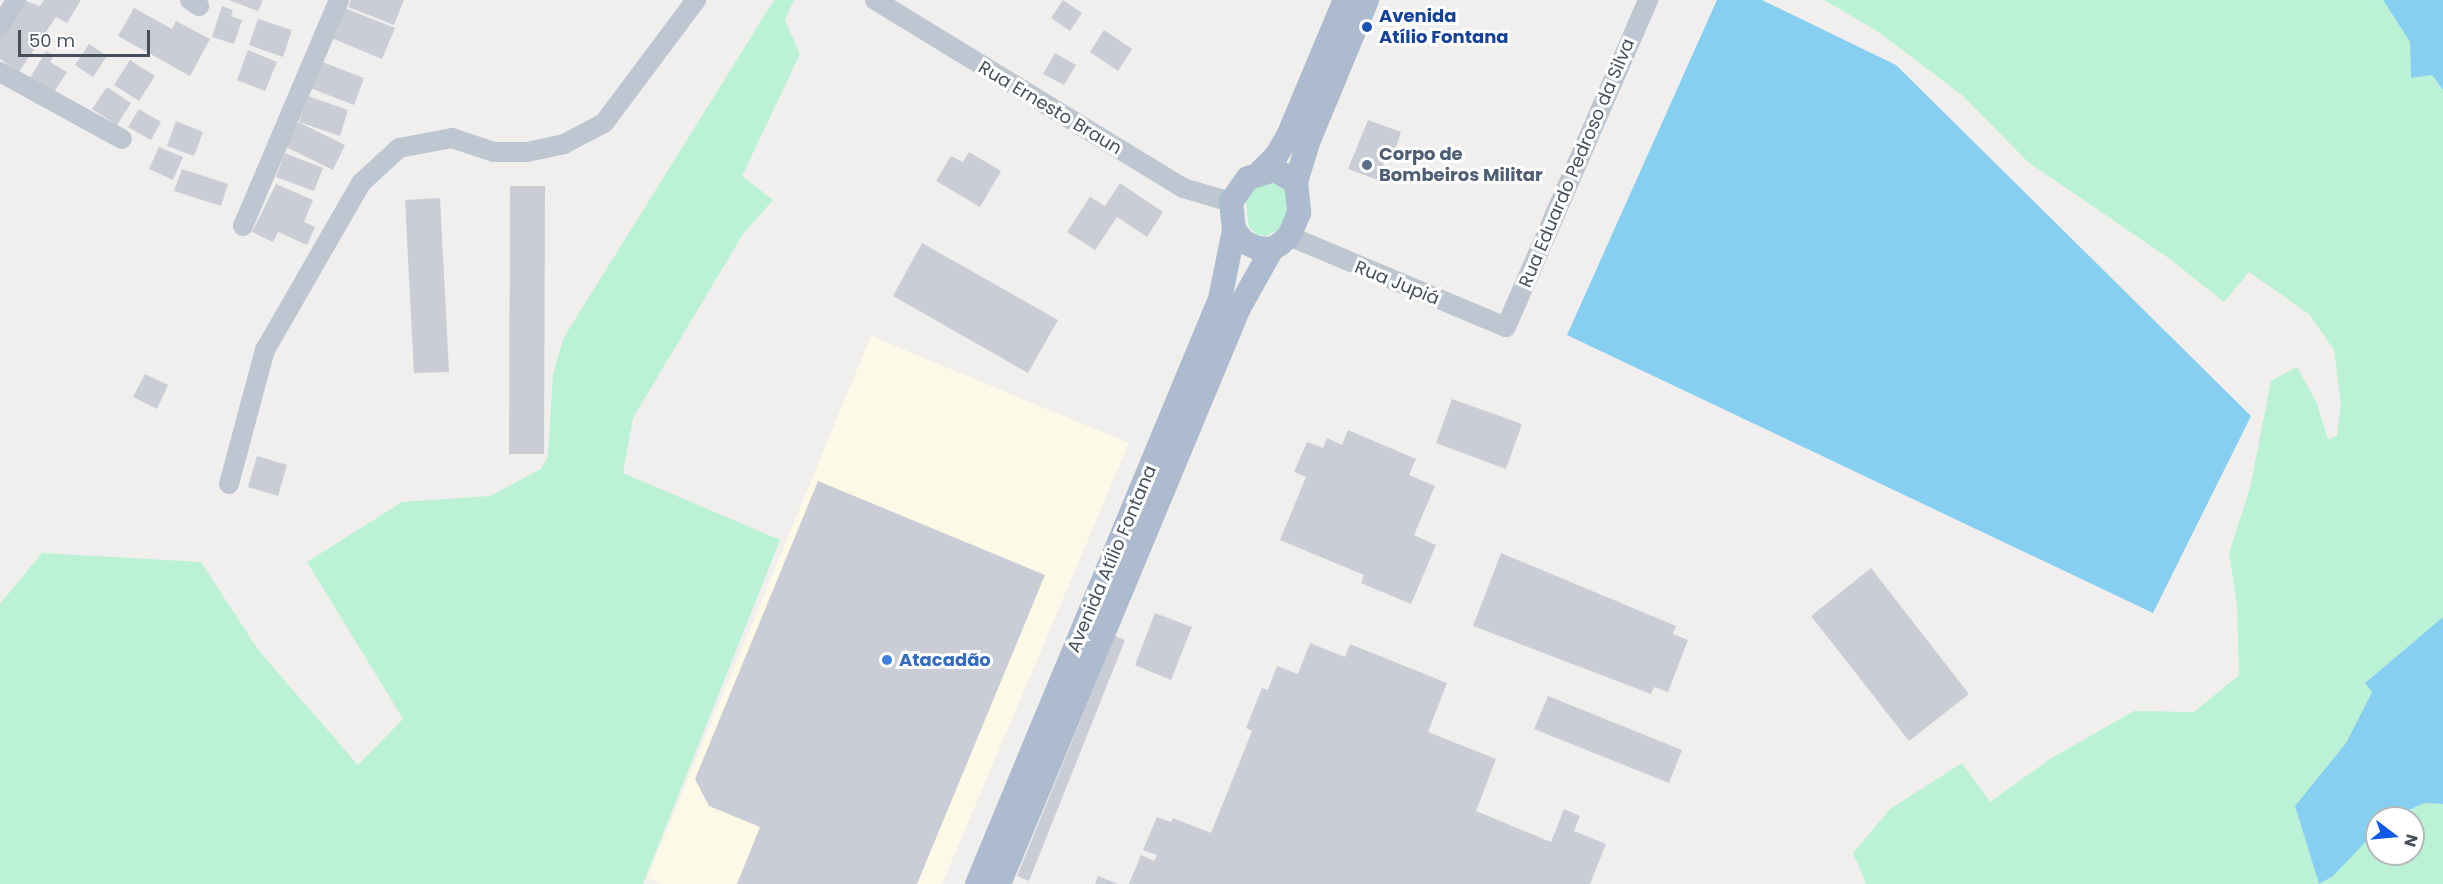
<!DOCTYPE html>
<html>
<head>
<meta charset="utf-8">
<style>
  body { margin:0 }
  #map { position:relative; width:2443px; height:884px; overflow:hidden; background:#f1efee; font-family:Poppins,sans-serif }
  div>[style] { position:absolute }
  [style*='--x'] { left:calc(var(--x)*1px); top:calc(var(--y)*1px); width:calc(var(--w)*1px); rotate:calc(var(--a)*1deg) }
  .commercial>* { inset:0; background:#fdf9e7 }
  .green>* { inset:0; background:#bbf1d5 }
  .water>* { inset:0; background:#86cff0 }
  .building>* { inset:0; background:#cacdd5 }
  .minor>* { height:20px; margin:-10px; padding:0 10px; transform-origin:10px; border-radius:10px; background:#bec7d1 }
  .major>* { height:24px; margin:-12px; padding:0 12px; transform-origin:12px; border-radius:12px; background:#adbbcf }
  .dots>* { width:16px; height:16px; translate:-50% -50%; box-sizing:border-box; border:3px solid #fff; border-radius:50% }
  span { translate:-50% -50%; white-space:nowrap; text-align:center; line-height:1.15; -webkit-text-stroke:6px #fff; paint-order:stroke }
  .transit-label { font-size:18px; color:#164399; font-weight:700 }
  .left { translate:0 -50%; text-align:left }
  .street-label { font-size:18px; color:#46505d }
  .service-label { font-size:18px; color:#4e5e75; font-weight:700 }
  .shop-label { font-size:18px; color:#366cbe; font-weight:700 }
  .north { position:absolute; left:2365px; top:806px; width:60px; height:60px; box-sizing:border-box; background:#fff; border:2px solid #b5b9be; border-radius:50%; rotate:106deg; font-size:16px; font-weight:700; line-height:24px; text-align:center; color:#46505d }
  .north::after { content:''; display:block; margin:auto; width:21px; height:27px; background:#1059e9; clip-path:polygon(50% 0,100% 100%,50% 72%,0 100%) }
  .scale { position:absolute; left:18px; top:30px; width:132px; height:27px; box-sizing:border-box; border:3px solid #46505d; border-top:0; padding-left:8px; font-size:18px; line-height:21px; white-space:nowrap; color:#46505d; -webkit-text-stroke:4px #fff; paint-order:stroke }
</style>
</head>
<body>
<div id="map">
  <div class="commercial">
    <div style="clip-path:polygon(871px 336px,1129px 443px,942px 884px,662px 884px,647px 878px)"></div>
  </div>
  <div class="green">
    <div style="clip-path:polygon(774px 0,794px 0,785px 20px,800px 54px,742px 176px,773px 200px,743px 234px,633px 418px,623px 473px,780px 540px,643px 884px,0 884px,0 604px,42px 553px,201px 562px,259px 651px,358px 765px,403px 719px,307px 562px,402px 502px,490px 496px,541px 469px,548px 456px,553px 374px,564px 337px)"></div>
    <div style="clip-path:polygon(1824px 0,2383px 0,2410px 42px,2411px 78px,2432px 75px,2443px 90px,2443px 617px,2365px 683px,2372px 692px,2346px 743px,2295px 806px,2319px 884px,1866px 884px,1853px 853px,1890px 809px,1962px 763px,1990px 802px,2050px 759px,2134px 711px,2194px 712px,2239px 675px,2237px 605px,2229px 553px,2250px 488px,2271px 381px,2297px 367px,2316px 401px,2328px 439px,2337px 436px,2341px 404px,2334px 350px,2309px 314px,2249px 272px,2224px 302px,2170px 259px,2028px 162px,1963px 96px,1877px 31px)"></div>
    <div style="clip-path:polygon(1271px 179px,1289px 192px,1286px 219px,1278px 230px,1266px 236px,1257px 235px,1249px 227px,1246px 202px,1252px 189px)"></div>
    <div style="clip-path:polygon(2425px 803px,2443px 804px,2443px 884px,2320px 884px,2377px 830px,2377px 854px,2413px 854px,2413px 818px,2390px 818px)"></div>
  </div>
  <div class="water">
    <div style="clip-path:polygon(1717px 0,1762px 0,1896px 65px,2251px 416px,2153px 613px,1567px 335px)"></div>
    <div style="clip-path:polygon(2383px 0,2443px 0,2443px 90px,2432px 75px,2411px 78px,2410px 42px)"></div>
    <div style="clip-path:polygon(2443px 617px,2443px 804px,2425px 803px,2390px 818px,2377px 818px,2377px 830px,2333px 876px,2319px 884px,2295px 806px,2346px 743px,2372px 692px,2365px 683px)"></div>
  </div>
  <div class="building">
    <div style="clip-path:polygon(23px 0,40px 6px,44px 0,81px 0,67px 23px,56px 17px,19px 72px,0 59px,0 35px)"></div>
    <div style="clip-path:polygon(229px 0,263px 0,258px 11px)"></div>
    <div style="clip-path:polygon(351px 0,404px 0,394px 25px,348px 7px)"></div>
    <div style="clip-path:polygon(1063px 0,1082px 13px,1070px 31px,1051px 18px)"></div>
    <div style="clip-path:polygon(222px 6px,233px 10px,231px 16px,242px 20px,234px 44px,212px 37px)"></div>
    <div style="clip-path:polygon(342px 7px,395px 28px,382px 59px,329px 37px)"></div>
    <div style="clip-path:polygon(134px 8px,172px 29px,176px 21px,210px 39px,190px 76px,118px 36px)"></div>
    <div style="clip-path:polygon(258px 19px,292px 30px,283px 57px,249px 45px)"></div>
    <div style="clip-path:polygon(1104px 30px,1132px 49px,1118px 71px,1090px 52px)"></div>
    <div style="clip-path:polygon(89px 44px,107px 56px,93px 77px,75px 65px)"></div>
    <div style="clip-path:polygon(248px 50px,277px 62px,265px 91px,237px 80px)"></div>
    <div style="clip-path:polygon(46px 51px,54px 56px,50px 62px,67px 72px,54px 92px,30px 78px)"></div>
    <div style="clip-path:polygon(1055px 53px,1076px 65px,1064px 85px,1043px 74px)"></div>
    <div style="clip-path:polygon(130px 60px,155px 76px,139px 101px,114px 85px)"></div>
    <div style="clip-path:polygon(320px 61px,364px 78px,354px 105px,310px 88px)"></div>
    <div style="clip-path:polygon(107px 87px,131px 103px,117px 125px,92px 109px)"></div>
    <div style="clip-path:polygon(308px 96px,348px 110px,340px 136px,299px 122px)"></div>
    <div style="clip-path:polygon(139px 109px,161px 122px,151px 140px,128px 127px)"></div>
    <div style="clip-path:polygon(1368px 120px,1401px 132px,1391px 162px,1385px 160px,1378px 180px,1348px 169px)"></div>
    <div style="clip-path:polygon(176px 121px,203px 132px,194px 156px,167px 146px)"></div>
    <div style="clip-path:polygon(298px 122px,345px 145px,333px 170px,286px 147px)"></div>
    <div style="clip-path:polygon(159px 147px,183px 157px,173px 180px,149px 169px)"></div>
    <div style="clip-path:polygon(969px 152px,1001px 171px,980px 207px,936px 181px,951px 156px,963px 162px)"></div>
    <div style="clip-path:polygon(285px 153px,323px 168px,314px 191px,276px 177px)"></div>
    <div style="clip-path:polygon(182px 169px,228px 184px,221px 206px,174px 191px)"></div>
    <div style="clip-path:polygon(1120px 183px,1163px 212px,1147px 237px,1117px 217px,1095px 250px,1067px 232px,1090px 197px,1105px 206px)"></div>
    <div style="clip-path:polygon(276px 184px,313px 200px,304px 222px,315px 227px,307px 245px,278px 232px,273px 242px,252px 232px)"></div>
    <div style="clip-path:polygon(510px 186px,545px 186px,544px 454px,509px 454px)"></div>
    <div style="clip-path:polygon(440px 198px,449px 372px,414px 373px,405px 200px)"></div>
    <div style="clip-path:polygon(922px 243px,1058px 320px,1028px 373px,893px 296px)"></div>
    <div style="clip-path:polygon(145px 374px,168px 385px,157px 409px,133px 397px)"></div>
    <div style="clip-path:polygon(1452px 399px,1522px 424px,1506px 469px,1436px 443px)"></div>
    <div style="clip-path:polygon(1348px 430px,1416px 459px,1409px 475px,1435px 486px,1414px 535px,1436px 545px,1411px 604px,1361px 583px,1364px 575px,1280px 540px,1306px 477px,1294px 472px,1307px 442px,1323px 448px,1327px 438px,1342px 445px)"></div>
    <div style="clip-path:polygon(257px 456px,287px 465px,278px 496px,248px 487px)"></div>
    <div style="clip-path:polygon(818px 481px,1045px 575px,917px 884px,737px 884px,760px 827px,709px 806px,695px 779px)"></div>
    <div style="clip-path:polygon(1501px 553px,1676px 626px,1673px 634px,1688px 640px,1668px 692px,1654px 687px,1651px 694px,1473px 626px)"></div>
    <div style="clip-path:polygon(1871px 568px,1969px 694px,1909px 741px,1811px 616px)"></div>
    <div style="clip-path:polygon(1155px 613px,1192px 627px,1171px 680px,1135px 665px)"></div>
    <div style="clip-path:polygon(1115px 636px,1125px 640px,1029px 881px,1017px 876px)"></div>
    <div style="clip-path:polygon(1310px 643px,1345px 657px,1350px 644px,1447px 683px,1428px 732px,1496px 759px,1476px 811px,1551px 842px,1564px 809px,1580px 816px,1574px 831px,1606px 844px,1590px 884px,1129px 884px,1141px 855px,1154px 861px,1157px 855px,1143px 850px,1157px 817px,1171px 822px,1173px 818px,1211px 833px,1252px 731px,1246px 728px,1262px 688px,1268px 690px,1277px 666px,1298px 674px)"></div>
    <div style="clip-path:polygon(1548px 696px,1682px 750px,1669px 783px,1534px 729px)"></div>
    <div style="clip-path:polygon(1098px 876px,1118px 884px,1095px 884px)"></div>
  </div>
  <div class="minor">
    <div style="--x:190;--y:0;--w:11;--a:34"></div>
    <div style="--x:875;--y:0;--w:361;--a:31.4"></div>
    <div style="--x:1183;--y:188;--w:50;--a:16.3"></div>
    <div style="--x:0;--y:26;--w:31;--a:-58"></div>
    <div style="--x:0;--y:72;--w:139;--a:28.8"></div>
    <div style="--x:243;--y:226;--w:246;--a:-67"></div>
    <div style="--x:1289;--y:236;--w:235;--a:22.8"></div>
    <div style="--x:1506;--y:327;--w:357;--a:-66.5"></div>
    <div style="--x:229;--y:484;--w:139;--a:-75"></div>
    <div style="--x:265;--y:350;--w:193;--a:-60.1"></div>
    <div style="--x:361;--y:183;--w:52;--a:-42.6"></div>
    <div style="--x:399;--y:148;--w:54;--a:-10.7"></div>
    <div style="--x:452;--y:138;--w:44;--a:18.4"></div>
    <div style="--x:494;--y:152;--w:33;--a:0"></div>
    <div style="--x:527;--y:152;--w:38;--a:-12"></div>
    <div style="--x:564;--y:144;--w:45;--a:-27.7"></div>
    <div style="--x:604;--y:123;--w:154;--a:-53.2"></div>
  </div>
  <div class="major">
    <div style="--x:1275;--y:170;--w:24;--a:30"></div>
    <div style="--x:1296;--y:182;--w:31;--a:84"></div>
    <div style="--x:1299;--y:213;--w:25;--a:113"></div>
    <div style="--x:1289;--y:236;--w:12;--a:138"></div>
    <div style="--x:1280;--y:244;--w:9;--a:148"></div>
    <div style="--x:1272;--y:249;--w:15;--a:-176"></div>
    <div style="--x:1257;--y:248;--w:14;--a:-155"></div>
    <div style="--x:1244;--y:242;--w:16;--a:-130"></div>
    <div style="--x:1234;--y:230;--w:28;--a:-96"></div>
    <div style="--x:1231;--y:202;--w:29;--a:-55"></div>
    <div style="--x:1248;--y:178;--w:28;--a:-17"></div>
    <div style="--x:1261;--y:171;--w:21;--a:-45"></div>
    <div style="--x:1276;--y:156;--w:23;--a:-59"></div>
    <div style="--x:1288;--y:136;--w:147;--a:-67.3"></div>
    <div style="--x:1296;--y:182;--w:39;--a:-73"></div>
    <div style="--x:1307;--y:145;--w:157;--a:-67.5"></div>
    <div style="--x:977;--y:884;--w:633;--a:-67.44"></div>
    <div style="--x:1220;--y:299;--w:70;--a:-78.5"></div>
    <div style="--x:999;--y:884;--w:624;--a:-67.38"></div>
    <div style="--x:1239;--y:308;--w:68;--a:-60.8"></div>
  </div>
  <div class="dots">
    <div style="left:1367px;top:27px;background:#1a4fb4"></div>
    <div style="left:1367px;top:165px;background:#5c6f8a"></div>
    <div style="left:887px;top:660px;background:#3f7fe0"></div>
  </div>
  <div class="transit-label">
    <span class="left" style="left:1379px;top:27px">Avenida<br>Atílio Fontana</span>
  </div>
  <div class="street-label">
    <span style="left:1050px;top:108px;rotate:31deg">Rua Ernesto Braun</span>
    <span style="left:1577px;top:163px;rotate:-67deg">Rua Eduardo Pedroso da Silva</span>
    <span style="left:1397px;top:283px;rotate:22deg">Rua Jupiá</span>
    <span style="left:1112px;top:559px;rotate:-67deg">Avenida Atílio Fontana</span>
  </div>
  <div class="service-label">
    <span class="left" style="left:1379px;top:165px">Corpo de<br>Bombeiros Militar</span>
  </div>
  <div class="shop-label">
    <span class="left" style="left:899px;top:660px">Atacadão</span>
  </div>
  <div class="north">N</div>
  <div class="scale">50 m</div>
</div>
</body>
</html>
